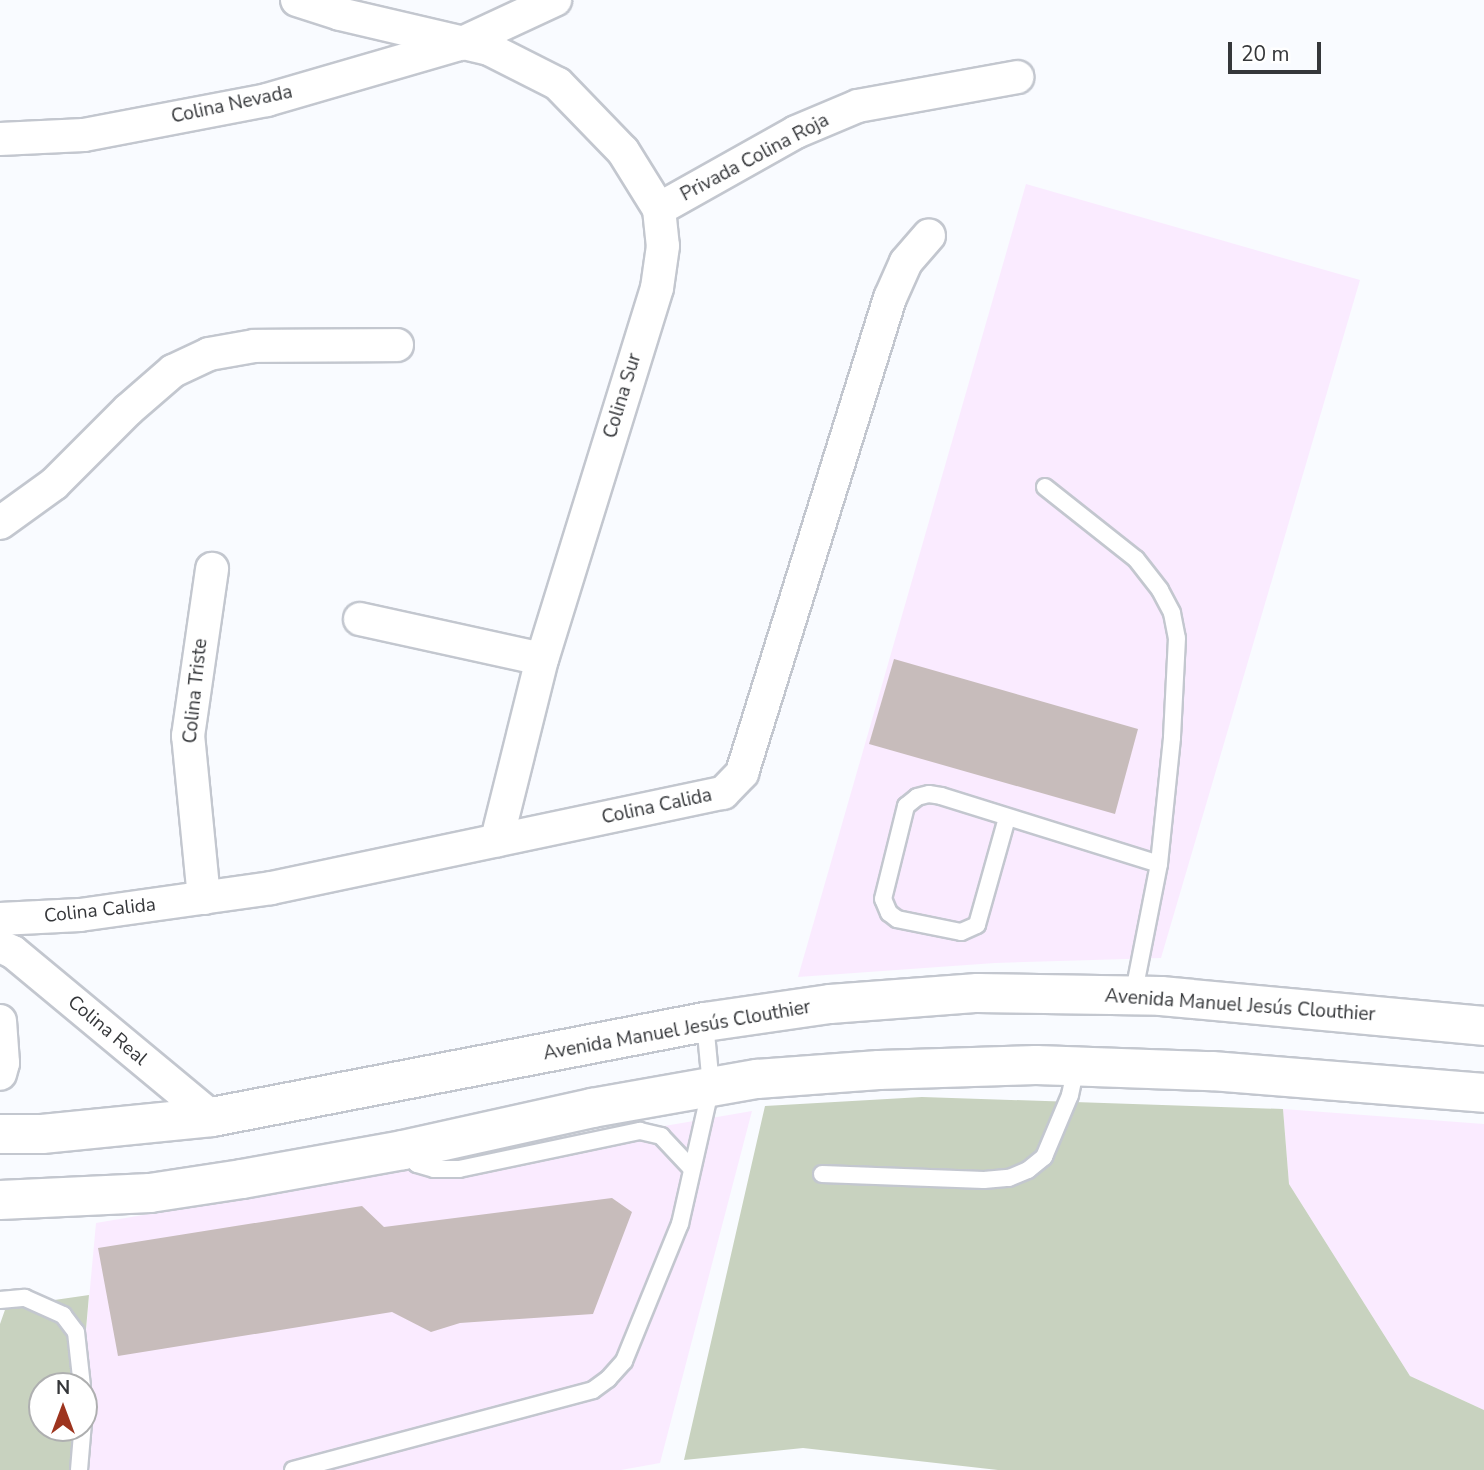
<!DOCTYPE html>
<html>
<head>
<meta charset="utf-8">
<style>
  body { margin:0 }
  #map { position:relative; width:1484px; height:1470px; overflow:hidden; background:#f9fbff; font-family:"Nunito Sans",sans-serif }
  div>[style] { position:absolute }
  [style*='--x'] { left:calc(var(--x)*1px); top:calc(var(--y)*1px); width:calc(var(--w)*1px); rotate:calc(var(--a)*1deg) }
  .industrial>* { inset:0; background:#faebff }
  .green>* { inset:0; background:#c8d2bf }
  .building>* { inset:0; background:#c7bcbb }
  .roads { filter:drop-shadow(2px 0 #c3c7cf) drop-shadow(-2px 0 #c3c7cf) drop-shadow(0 2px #c3c7cf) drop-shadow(0 -2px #c3c7cf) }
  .lane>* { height:16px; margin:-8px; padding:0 8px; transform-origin:8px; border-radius:8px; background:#fff }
  .street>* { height:32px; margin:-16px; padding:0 16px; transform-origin:16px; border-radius:16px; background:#fff }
  .secondary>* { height:38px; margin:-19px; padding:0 19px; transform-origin:19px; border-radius:19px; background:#fff }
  span { translate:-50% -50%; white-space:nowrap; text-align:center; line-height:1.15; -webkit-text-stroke:6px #fff; paint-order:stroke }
  .street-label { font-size:19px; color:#35373a }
  .north { position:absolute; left:28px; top:1372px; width:70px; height:70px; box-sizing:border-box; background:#fff; border:2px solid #aeafb0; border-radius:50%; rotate:0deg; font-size:19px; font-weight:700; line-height:28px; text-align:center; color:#35373a }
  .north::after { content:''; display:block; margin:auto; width:24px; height:32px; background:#9d341e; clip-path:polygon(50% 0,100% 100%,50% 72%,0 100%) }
  .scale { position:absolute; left:1228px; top:42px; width:93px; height:32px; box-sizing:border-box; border:4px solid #35373a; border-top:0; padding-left:9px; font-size:21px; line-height:24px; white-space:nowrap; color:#35373a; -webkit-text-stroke:5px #fff; paint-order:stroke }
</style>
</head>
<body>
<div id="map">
  <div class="industrial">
    <div style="clip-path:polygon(1026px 184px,1360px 280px,1161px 958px,995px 963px,798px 977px)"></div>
    <div style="clip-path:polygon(1283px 1109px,1484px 1124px,1484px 1410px,1410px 1376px,1289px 1184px)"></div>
    <div style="clip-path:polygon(752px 1111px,660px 1463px,621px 1470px,74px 1470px,84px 1428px,84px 1386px,81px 1386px,96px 1223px)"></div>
  </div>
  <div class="green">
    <div style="clip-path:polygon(922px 1097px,1283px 1109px,1289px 1184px,1410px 1376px,1484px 1410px,1484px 1470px,998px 1470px,803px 1448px,684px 1460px,765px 1106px)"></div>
    <div style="clip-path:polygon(89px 1295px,81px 1386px,42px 1386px,42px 1428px,78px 1428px,74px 1470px,0 1470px,0 1324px,6px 1307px)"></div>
  </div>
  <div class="building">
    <div style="clip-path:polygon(894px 659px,1138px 729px,1115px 814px,869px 744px)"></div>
    <div style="clip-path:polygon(612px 1198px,632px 1212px,593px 1314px,460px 1323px,431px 1332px,392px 1312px,118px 1356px,98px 1248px,362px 1206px,384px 1227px)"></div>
  </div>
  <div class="roads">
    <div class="lane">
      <div style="--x:1045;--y:487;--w:116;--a:38.4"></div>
      <div style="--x:1136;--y:559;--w:39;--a:52"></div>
      <div style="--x:1160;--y:590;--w:26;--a:62"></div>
      <div style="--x:1172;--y:613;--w:25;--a:79"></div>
      <div style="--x:1177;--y:638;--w:100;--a:92.9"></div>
      <div style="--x:1172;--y:738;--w:127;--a:95.9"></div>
      <div style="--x:1159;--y:864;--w:135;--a:101.1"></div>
      <div style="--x:1007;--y:818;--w:111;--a:105.7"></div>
      <div style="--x:977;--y:925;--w:17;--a:156"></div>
      <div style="--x:961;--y:932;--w:65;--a:-168.5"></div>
      <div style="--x:897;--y:919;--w:10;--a:-143"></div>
      <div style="--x:889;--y:913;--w:15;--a:-113"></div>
      <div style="--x:883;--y:899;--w:96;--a:-76.1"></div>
      <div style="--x:906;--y:806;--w:14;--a:-39"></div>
      <div style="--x:917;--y:797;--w:12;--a:-14"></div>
      <div style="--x:929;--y:794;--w:12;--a:9"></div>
      <div style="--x:941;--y:796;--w:228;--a:17.3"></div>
      <div style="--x:405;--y:1152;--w:17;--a:45"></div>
      <div style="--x:417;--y:1164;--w:18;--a:16"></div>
      <div style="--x:434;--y:1169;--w:25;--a:0"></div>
      <div style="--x:459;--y:1169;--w:185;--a:-11.9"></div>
      <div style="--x:640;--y:1131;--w:22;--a:13"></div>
      <div style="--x:661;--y:1136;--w:45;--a:46.8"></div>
      <div style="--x:822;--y:1174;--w:162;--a:2.1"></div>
      <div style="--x:984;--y:1180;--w:25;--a:-5"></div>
      <div style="--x:1009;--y:1178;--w:21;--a:-23"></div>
      <div style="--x:1028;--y:1170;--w:21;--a:-39"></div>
      <div style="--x:1044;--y:1157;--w:67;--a:-67.2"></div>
      <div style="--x:1070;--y:1095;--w:30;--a:-78"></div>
      <div style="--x:0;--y:1300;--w:25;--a:-5"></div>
      <div style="--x:25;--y:1298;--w:42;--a:24.1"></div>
      <div style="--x:63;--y:1315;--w:21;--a:53"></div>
      <div style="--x:76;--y:1332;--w:54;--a:83.7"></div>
      <div style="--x:79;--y:1470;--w:60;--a:-85.2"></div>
      <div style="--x:293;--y:1470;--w:310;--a:-14.9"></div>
      <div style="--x:593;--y:1390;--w:19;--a:-36"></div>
      <div style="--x:608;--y:1379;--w:24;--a:-48"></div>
      <div style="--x:624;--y:1361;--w:148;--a:-67.8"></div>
      <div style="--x:680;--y:1224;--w:141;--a:-77.3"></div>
      <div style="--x:711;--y:1086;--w:64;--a:-95.4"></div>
    </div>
    <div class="street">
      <div style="--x:297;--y:0;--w:45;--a:18"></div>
      <div style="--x:340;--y:14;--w:153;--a:13.2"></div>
      <div style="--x:489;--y:49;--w:77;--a:26.9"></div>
      <div style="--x:558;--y:84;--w:93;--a:45.9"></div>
      <div style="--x:623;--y:151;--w:68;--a:58.2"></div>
      <div style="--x:659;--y:209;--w:37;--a:84"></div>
      <div style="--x:663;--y:246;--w:42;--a:98.1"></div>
      <div style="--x:657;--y:288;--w:388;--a:107.2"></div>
      <div style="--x:542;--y:659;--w:187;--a:104"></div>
      <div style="--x:0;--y:139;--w:84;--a:-2.7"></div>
      <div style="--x:84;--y:135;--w:186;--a:-10.8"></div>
      <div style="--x:267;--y:100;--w:201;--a:-16.2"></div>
      <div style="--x:460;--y:44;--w:105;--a:-24.9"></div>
      <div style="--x:659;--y:209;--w:157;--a:-29.3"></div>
      <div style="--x:796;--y:132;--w:67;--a:-22.8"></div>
      <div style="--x:858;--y:106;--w:162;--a:-10.3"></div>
      <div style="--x:0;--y:523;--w:67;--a:-35.8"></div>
      <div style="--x:54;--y:484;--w:105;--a:-45"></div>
      <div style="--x:128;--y:410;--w:60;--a:-40.9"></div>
      <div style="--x:173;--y:371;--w:40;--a:-25"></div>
      <div style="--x:209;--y:354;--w:46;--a:-10.1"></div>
      <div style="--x:254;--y:346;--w:143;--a:-0.4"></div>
      <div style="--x:360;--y:619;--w:186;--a:12.4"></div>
      <div style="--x:204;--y:898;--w:163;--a:-95.6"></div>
      <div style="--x:188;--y:736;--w:169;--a:-81.8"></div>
      <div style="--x:0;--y:919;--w:80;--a:-2.9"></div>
      <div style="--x:80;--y:915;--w:193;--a:-8"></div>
      <div style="--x:271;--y:888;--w:462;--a:-11.9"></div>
      <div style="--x:723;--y:793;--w:28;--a:-46"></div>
      <div style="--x:742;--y:773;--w:498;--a:-72.7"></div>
      <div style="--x:890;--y:298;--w:39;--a:-66"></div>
      <div style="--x:906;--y:262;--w:35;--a:-49"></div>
      <div style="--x:0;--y:946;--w:14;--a:25"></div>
      <div style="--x:13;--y:952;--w:259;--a:39.7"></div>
      <div style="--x:0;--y:1021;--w:42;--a:85.9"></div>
      <div style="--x:3;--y:1063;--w:11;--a:105"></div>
    </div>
    <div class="secondary">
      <div style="--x:0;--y:1134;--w:42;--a:0"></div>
      <div style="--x:42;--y:1134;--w:171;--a:-5.7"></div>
      <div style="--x:212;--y:1117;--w:502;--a:-10.91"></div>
      <div style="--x:705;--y:1022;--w:126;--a:-8.2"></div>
      <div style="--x:830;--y:1004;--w:148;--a:-4.3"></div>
      <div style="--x:978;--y:993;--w:183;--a:0.9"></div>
      <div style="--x:1161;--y:996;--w:324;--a:5.3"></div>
      <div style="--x:0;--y:1200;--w:150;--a:-2.7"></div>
      <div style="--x:150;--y:1193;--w:93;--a:-8.7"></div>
      <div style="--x:242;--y:1179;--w:164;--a:-10.2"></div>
      <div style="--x:403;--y:1150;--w:194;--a:-12.5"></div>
      <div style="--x:592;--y:1108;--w:168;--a:-10"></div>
      <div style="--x:757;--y:1079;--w:122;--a:-4.2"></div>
      <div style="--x:879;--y:1070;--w:157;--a:-1.8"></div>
      <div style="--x:1036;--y:1065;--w:176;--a:2"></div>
      <div style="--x:1212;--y:1071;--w:273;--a:4.6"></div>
    </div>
  </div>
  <div class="street-label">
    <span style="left:232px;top:105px;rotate:-12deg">Colina Nevada</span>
    <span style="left:755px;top:158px;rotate:-28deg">Privada Colina Roja</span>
    <span style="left:623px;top:396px;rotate:-73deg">Colina Sur</span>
    <span style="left:196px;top:691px;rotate:-84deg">Colina Triste</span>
    <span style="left:657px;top:807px;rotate:-12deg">Colina Calida</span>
    <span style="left:100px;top:911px;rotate:-6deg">Colina Calida</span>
    <span style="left:1240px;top:1006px;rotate:4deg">Avenida Manuel Jesús Clouthier</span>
    <span style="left:107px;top:1031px;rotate:40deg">Colina Real</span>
    <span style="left:677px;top:1031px;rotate:-10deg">Avenida Manuel Jesús Clouthier</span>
  </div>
  <div class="north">N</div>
  <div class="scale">20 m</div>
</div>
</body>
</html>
